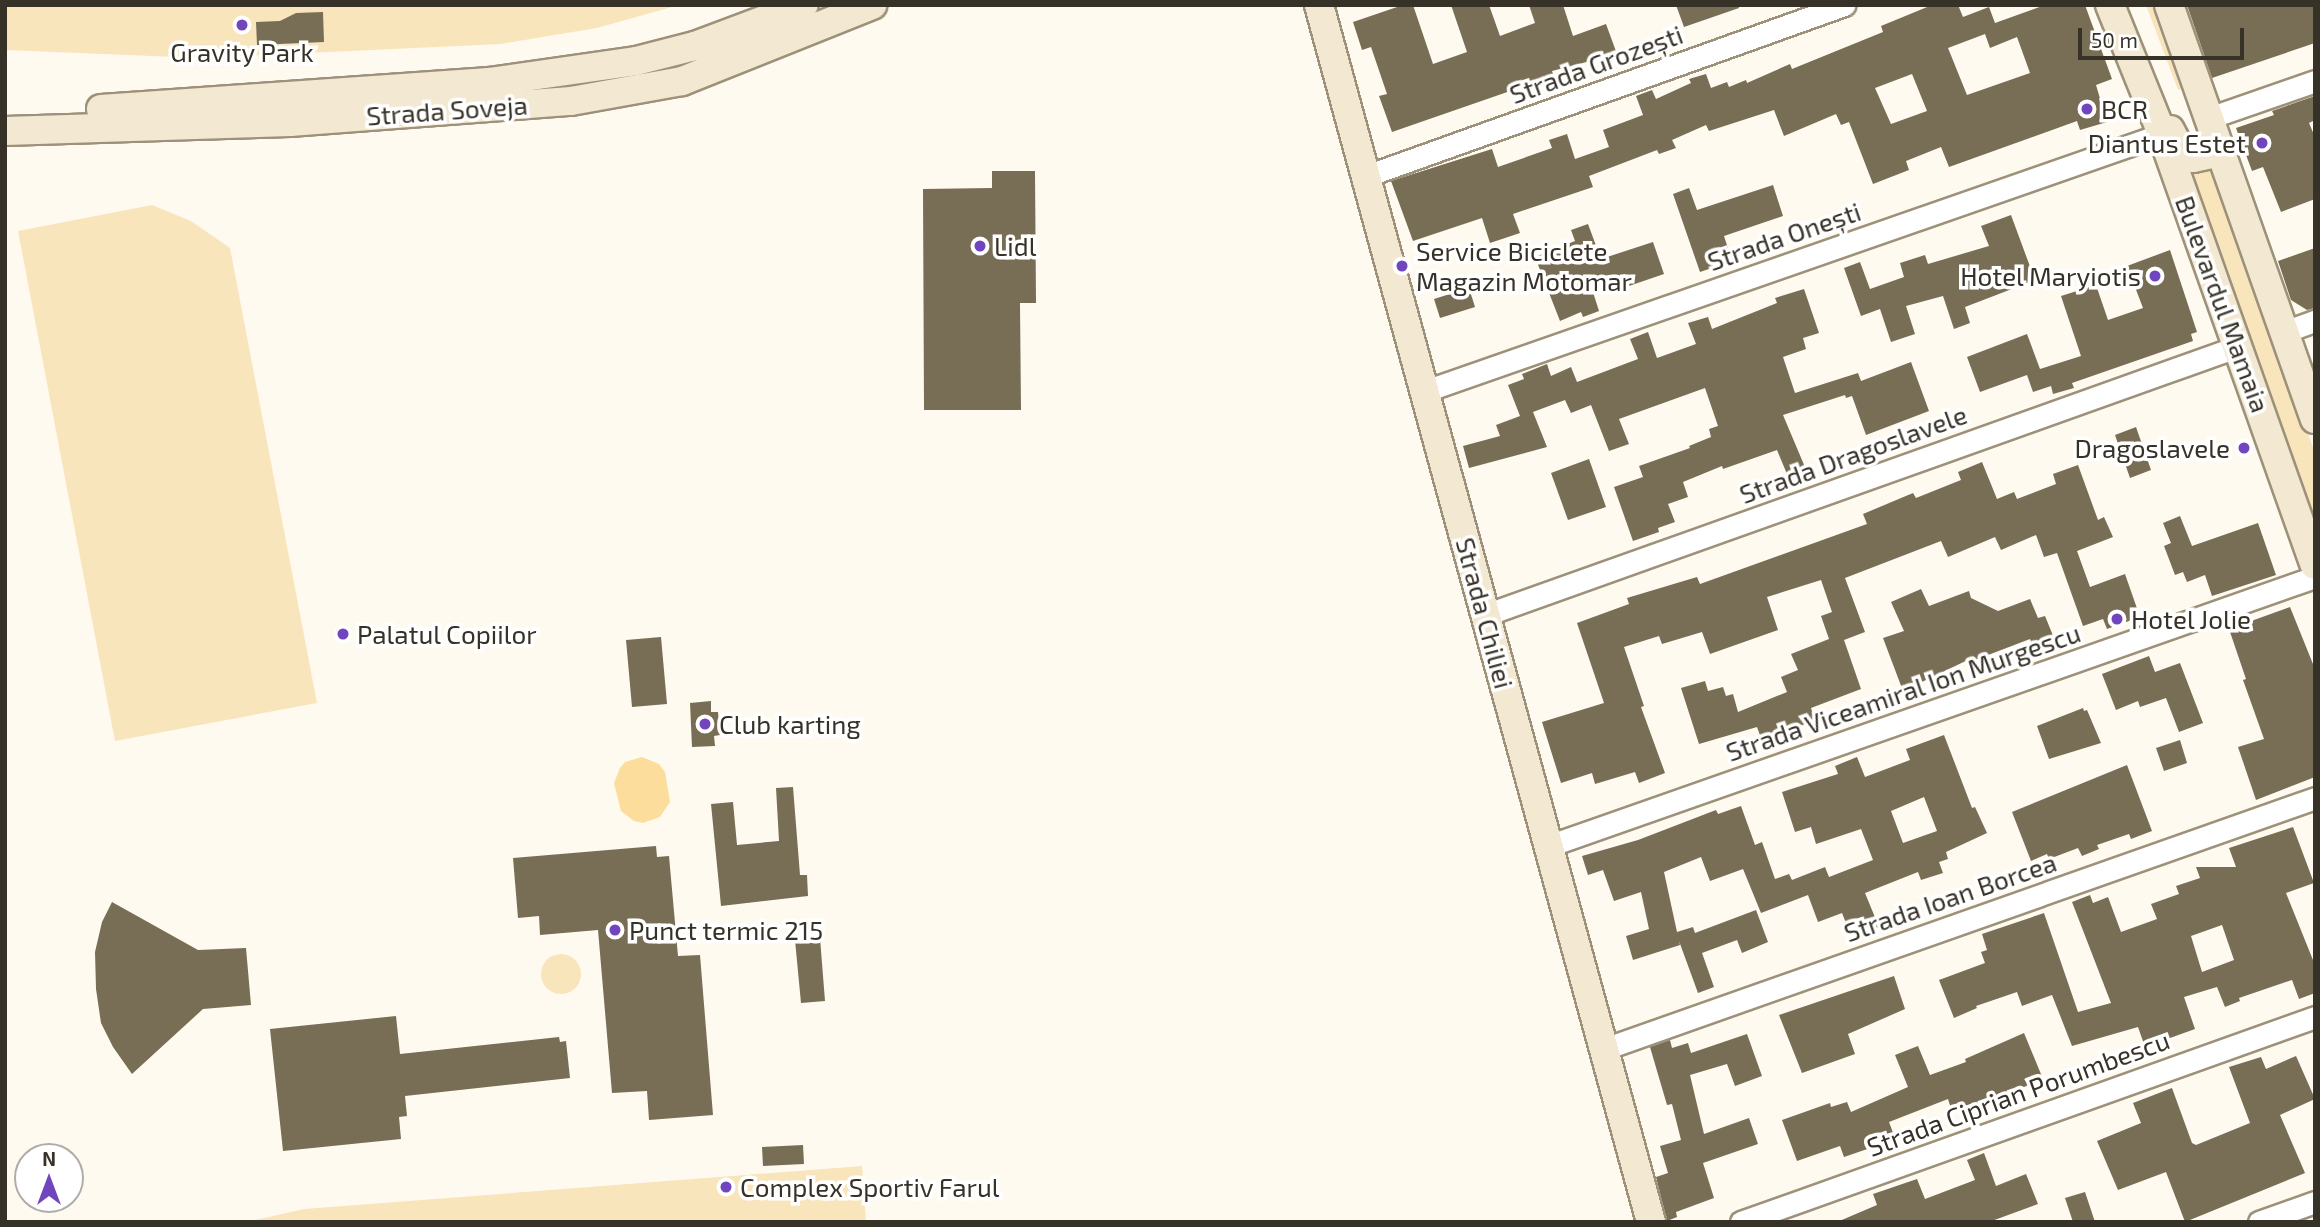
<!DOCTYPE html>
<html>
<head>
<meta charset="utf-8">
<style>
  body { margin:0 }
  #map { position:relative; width:2320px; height:1227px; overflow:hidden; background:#fffaef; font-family:"Exo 2",sans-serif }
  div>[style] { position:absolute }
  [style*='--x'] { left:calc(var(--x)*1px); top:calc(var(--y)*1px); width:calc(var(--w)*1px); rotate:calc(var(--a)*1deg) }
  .green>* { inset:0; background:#f9e5bc }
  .round { border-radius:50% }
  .water>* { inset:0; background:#fcdd9b }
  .building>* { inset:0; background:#786d55 }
  .roads { filter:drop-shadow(2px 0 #9d9179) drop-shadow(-2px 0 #9d9179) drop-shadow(0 2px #9d9179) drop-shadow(0 -2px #9d9179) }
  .street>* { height:21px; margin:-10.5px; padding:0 10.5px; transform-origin:10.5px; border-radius:10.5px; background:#fff }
  .secondary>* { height:28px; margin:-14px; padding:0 14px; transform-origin:14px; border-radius:14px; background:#f3e9d3 }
  .dots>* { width:19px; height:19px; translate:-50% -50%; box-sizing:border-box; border:4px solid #fff; border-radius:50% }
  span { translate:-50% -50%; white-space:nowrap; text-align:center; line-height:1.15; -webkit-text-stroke:7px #fff; paint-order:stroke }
  .poi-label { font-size:26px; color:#373228 }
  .left { translate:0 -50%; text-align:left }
  .right { translate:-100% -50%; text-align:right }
  .street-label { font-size:26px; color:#373228 }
  .frame { position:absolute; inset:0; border:7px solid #373228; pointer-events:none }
  .north { position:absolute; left:14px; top:1143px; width:70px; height:70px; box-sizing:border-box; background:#fff; border:2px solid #afada9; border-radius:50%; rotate:0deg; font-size:19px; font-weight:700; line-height:28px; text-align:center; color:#373228 }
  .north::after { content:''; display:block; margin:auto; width:24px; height:32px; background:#7045bd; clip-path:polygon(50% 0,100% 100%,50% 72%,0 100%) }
  .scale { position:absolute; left:2078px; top:28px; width:166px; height:32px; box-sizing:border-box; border:4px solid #373228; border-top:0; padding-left:9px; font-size:21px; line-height:24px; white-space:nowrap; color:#373228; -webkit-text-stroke:5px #fff; paint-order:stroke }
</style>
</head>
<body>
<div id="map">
  <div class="green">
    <div style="clip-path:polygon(5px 5px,679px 5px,597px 28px,501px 44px,200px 58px,5px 50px)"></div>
    <div style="clip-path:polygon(2146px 5px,2155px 5px,2185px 88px,2178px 90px)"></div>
    <div style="clip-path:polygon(2212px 164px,2315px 453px,2315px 525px,2187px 165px)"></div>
    <div style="clip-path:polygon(152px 205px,191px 221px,230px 248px,317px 703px,115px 741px,18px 231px)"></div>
    <div class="round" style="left:541px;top:954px;width:40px;height:40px"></div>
    <div style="clip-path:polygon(862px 1166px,866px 1222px,246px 1222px,304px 1209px)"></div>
  </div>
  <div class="water">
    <div style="clip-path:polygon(642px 757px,659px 764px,665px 772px,670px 802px,660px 817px,643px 823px,634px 821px,621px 811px,614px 783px,620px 768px,625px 762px)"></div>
  </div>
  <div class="building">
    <div style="clip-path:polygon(1403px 5px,1413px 5px,1433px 64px,1467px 52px,1451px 5px,1489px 5px,1500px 36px,1535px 23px,1529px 5px,1563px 5px,1573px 36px,1606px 24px,1617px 54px,1552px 71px,1553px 74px,1516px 89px,1392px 132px,1379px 96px,1387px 94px,1371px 47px,1362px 50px,1353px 22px)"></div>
    <div style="clip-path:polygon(1676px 5px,1738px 5px,1739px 8px,1684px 27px)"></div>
    <div style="clip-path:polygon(evenodd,1932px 5px,1958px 5px,1963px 17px,1989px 7px,1995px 23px,2045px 5px,2085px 5px,2112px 79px,2096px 85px,2107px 122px,2080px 130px,2077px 121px,1949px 167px,1941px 147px,1906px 161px,1909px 170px,1873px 184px,1849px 122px,1841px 125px,1836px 114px,1784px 136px,1774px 110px,1709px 131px,1706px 125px,1672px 140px,1676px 148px,1659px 154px,1657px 150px,1589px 176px,1593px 187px,1513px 214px,1520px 233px,1490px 243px,1482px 218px,1413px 241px,1391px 181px,1492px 149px,1498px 167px,1552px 148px,1549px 140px,1567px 134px,1575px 159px,1609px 147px,1603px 130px,1643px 115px,1636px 96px,1652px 90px,1656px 99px,1691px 83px,1689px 79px,1706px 74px,1711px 88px,1727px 82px,1729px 87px,1746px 80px,1747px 83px,1790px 64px,1792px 69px,1883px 32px,1881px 26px,1932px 5px,1985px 34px,1990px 48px,2017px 37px,2030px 73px,1967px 95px,1948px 48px,1985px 34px,1932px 5px,1912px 74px,1927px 111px,1891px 124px,1875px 88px,1912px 74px)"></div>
    <div style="clip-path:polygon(2187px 5px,2315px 5px,2315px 43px,2212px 78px)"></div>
    <div style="clip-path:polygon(323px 12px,324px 42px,257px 45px,256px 22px,280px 21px,296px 13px)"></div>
    <div style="clip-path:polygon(2315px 96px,2315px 120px,2309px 123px,2315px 137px,2315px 199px,2281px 212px,2263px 167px,2252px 171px,2236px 128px,2274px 115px,2272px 111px)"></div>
    <div style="clip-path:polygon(992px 171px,1035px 171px,1036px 303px,1020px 303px,1021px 410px,924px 410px,923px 189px,992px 188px)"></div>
    <div style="clip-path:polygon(1773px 185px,1783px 216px,1724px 236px,1732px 261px,1700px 272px,1673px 194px,1689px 188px,1697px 210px)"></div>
    <div style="clip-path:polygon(2011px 215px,2035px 280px,1965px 307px,1970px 323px,1954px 329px,1943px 296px,1906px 306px,1915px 334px,1891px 342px,1880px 309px,1861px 316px,1844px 268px,1860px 262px,1870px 289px,1904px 277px,1900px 263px,1925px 255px,1928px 264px,1989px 246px,1981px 226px)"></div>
    <div style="clip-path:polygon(1588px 224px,1601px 259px,1653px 242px,1664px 274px,1629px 286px,1625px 274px,1591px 286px,1599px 311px,1583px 317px,1581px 312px,1560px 321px,1535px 257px,1575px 241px,1571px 230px)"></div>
    <div style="clip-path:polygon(2315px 248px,2315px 308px,2307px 310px,2291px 300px,2278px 261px)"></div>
    <div style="clip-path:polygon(2170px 250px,2197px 332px,2191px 334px,2193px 341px,2072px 383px,2074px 388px,2053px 394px,2051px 386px,2033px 392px,2027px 375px,1980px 392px,1967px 357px,2027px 334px,2040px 369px,2081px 356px,2061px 296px,2096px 285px,2108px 320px,2143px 308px,2127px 266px)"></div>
    <div style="clip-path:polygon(1469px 288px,1475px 307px,1440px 318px,1434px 299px)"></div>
    <div style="clip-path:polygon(1804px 289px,1819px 333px,1803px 338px,1806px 349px,1783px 357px,1795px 393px,1858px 373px,1861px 381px,1911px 362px,1929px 411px,1866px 435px,1852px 396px,1846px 398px,1845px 395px,1783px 415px,1810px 479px,1792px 486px,1777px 450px,1723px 469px,1722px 466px,1683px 482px,1688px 497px,1668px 504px,1675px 522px,1658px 528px,1659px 532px,1633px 541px,1614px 487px,1643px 477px,1639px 466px,1690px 448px,1689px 446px,1711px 437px,1709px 429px,1718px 426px,1705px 388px,1619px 419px,1629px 444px,1609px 451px,1591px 405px,1571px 413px,1565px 400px,1533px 412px,1547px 447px,1469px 468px,1463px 446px,1500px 436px,1496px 425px,1520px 416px,1508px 385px,1524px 379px,1522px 374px,1547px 364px,1551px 376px,1571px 367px,1577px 382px,1638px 359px,1630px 339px,1648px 332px,1657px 358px,1696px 344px,1688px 323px,1708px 317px,1712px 329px,1777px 303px,1775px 298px)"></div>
    <div style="clip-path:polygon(2136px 427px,2151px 470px,2130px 478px,2115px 435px)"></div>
    <div style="clip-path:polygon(1589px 459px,1606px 507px,1568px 520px,1551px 473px)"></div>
    <div style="clip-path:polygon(1982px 462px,1997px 499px,2014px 492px,2017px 499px,2056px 484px,2053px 474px,2078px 465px,2098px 520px,2104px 517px,2113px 537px,2077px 551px,2090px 587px,2125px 574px,2140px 617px,2107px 629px,2103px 619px,2083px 626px,2057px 553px,2044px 557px,2036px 535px,2001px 550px,1995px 537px,1948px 557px,1941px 541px,1845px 578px,1865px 632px,1844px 640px,1861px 689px,1811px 708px,1815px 720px,1762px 741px,1757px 727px,1699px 744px,1681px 688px,1705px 681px,1708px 691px,1723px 687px,1726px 696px,1733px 694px,1738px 712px,1787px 692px,1781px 677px,1798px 670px,1791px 654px,1829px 639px,1821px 616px,1832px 612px,1821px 580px,1767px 597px,1778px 630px,1710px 654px,1702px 632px,1662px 644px,1659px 636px,1624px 647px,1644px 706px,1641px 707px,1665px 773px,1639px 783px,1635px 772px,1595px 784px,1592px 773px,1561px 783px,1542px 722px,1604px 703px,1577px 623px,1629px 604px,1627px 598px,1697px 577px,1700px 584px,1867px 524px,1863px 514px,1913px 493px,1916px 498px,1961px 480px,1958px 472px)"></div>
    <div style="clip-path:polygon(2180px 516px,2192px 546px,2258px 523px,2276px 575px,2212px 596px,2205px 575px,2187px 582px,2183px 572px,2175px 575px,2164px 546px,2171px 543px,2163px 523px)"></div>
    <div style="clip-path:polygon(1921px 589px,1929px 606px,1969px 591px,1971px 598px,1998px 611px,2030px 599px,2038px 618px,2045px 616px,2054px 638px,2033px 647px,2030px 639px,1975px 660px,1974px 657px,1903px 691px,1883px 638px,1904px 631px,1891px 602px)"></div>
    <div style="clip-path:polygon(2290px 607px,2315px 669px,2315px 777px,2256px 800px,2238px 747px,2264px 739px,2243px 680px,2246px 679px,2229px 629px)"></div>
    <div style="clip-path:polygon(661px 637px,667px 704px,632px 707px,626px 640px)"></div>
    <div style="clip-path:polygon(2149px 656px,2155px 672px,2180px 663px,2203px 723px,2179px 732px,2166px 698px,2140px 707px,2138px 701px,2116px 710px,2102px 674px)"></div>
    <div style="clip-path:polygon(711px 701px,711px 712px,718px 712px,720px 735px,714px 736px,715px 746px,692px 747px,690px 703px)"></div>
    <div style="clip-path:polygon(2083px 708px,2084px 711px,2087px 710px,2101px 743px,2049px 759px,2037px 726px)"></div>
    <div style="clip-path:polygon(evenodd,1944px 735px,1972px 808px,1975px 807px,1987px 833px,1946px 852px,1948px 859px,1939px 862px,1943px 873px,1921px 880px,1918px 872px,1865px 893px,1879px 927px,1852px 938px,1842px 913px,1818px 922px,1808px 895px,1761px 913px,1743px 869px,1710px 881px,1701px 857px,1664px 872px,1677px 932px,1693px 927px,1695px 933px,1756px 910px,1768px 942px,1742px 953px,1737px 940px,1702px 953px,1714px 987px,1698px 993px,1679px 941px,1680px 945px,1633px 960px,1626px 936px,1649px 929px,1641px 892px,1614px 901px,1603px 870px,1588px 875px,1582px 856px,1638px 840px,1716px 810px,1718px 814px,1741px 806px,1755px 845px,1762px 842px,1775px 879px,1789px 874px,1792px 880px,1825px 867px,1829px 877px,1873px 860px,1861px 829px,1816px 844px,1811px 827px,1795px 832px,1782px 792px,1838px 774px,1835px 766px,1857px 757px,1865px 777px,1910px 760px,1906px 749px,1944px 735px,1924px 797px,1937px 831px,1903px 843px,1891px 811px,1924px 797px)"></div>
    <div style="clip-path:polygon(2180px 740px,2187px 763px,2164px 771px,2156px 748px)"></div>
    <div style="clip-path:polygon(2127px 765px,2152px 831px,2131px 839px,2129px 834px,2097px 845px,2099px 849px,2082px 856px,2078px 848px,2049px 859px,2047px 854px,2031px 861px,2012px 812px)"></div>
    <div style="clip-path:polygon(793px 787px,800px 875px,807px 875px,808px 896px,721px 906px,711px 804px,733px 802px,737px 845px,779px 841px,776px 788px)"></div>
    <div style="clip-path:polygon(evenodd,2293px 827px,2314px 883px,2286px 893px,2315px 965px,2315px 993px,2299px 999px,2292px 980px,2239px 998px,2240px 1001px,2225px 1007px,2217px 987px,2184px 997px,2195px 1029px,2145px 1047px,2138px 1027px,2072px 1046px,2052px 995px,2022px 1006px,2017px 992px,1976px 1006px,1977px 1008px,1954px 1018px,1939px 980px,1985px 963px,1981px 952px,1987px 950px,1982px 934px,2044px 913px,2078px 1012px,2111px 1003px,2072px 902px,2090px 895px,2093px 903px,2108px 897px,2121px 932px,2157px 919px,2151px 904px,2179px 894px,2176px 886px,2200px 878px,2196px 867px,2236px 867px,2229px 848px,2293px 827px,2222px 925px,2234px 960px,2202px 972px,2191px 936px,2222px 925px)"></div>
    <div style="clip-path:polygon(656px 846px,657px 857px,669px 856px,678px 956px,700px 955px,713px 1115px,649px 1120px,647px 1091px,612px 1093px,598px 930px,540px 935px,539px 916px,518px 918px,513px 858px)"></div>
    <div style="clip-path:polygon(112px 902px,198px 950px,246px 948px,251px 1005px,203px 1009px,132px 1074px,113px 1047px,101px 1023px,96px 989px,95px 952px,102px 922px)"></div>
    <div style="clip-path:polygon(820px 938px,825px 1001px,801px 1003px,795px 940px)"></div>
    <div style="clip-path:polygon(1894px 976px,1905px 1009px,1848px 1034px,1855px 1054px,1802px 1073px,1779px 1015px)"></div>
    <div style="clip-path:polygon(396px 1016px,400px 1054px,559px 1037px,560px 1042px,566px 1041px,570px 1078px,405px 1096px,407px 1116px,399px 1117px,401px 1139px,283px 1151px,270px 1029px)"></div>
    <div style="clip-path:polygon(2024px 1033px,2043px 1079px,1981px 1105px,1980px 1102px,1952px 1112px,1948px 1099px,1889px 1122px,1895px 1138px,1876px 1146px,1844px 1157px,1840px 1146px,1797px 1161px,1782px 1120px,1830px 1103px,1831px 1107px,1847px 1102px,1851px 1112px,1908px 1087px,1895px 1055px,1918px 1046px,1930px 1075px,1966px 1062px,1965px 1059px)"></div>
    <div style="clip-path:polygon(1747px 1034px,1762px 1076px,1735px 1086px,1727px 1064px,1690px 1075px,1704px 1134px,1749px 1118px,1758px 1144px,1703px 1163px,1714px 1198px,1676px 1212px,1677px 1217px,1667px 1221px,1656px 1177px,1668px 1173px,1660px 1146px,1681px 1140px,1672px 1104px,1667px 1105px,1650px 1047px,1670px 1040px,1672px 1048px,1688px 1043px,1691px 1053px)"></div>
    <div style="clip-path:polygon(2296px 1056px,2315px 1099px,2280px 1115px,2305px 1173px,2185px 1222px,2166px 1172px,2118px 1190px,2097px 1141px,2141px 1123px,2133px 1103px,2172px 1088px,2192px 1143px,2196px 1145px,2250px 1123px,2229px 1067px,2261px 1057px,2266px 1069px)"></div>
    <div style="clip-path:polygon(803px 1145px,804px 1164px,763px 1166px,762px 1147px)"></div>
    <div style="clip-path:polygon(1984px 1153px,1996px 1186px,2026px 1174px,2038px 1204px,1989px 1222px,1837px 1222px,1877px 1205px,1873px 1194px,1917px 1179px,1925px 1199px,1975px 1180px,1967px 1160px)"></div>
    <div style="clip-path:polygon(2085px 1192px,2095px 1222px,2073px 1222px,2065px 1198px)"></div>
  </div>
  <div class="roads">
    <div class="street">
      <div style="--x:2209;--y:118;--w:112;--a:-19.2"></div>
      <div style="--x:1366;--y:176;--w:508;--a:-19.68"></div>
      <div style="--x:2284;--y:332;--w:33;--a:-20"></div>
      <div style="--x:1425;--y:391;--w:781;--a:-19.22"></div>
      <div style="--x:1485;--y:615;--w:801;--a:-19.63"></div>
      <div style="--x:1548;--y:846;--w:813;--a:-19.33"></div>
      <div style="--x:1604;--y:1049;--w:754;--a:-19.44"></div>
      <div style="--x:1741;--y:1222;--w:610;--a:-19.65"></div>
      <div style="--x:2259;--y:1222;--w:59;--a:-19.7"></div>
    </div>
    <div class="secondary">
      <div style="--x:1319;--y:5;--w:1261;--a:74.74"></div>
      <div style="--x:2110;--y:5;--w:139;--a:68"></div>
      <div style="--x:2162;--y:134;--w:457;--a:70.5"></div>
      <div style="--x:2169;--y:5;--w:439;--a:70.6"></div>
      <div style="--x:101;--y:109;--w:389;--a:-4"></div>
      <div style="--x:489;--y:82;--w:148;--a:-8.1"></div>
      <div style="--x:636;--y:61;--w:61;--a:-14.3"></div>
      <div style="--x:695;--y:46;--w:116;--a:-20.6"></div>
      <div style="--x:2170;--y:130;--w:26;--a:62"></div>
      <div style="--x:2182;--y:153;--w:12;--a:24"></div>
      <div style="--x:2193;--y:158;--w:19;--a:-12"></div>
      <div style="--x:2212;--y:154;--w:10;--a:-45"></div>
      <div style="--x:5;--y:131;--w:285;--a:-1.8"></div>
      <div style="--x:290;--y:122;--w:282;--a:-4.3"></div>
      <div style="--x:571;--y:101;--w:113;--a:-10.2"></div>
      <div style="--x:682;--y:81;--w:205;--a:-21.8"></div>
    </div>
  </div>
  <div class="dots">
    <div style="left:242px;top:25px;background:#7045bd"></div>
    <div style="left:2087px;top:109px;background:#7045bd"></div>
    <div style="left:2262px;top:143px;background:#7045bd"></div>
    <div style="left:980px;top:246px;background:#7045bd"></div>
    <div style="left:1402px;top:266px;background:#7045bd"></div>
    <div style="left:2155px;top:276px;background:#7045bd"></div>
    <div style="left:2244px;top:448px;background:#7045bd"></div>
    <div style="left:2117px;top:619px;background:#7045bd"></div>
    <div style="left:343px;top:634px;background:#7045bd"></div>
    <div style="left:705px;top:724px;background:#7045bd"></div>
    <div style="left:615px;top:930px;background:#7045bd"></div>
    <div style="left:726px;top:1187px;background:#7045bd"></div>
  </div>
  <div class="poi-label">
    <span style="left:242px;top:52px">Gravity Park</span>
    <span class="left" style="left:2101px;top:109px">BCR</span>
    <span class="right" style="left:2246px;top:143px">Diantus Estet</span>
    <span class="left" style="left:994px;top:246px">Lidl</span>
    <span class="left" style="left:1416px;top:266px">Service Biciclete<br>Magazin Motomar</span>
    <span class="right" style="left:2141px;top:276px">Hotel Maryiotis</span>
    <span class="right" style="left:2230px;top:448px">Dragoslavele</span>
    <span class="left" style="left:2131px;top:619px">Hotel Jolie</span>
    <span class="left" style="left:357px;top:634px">Palatul Copiilor</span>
    <span class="left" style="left:719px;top:724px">Club karting</span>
    <span class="left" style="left:629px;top:930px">Punct termic 215</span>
    <span class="left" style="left:740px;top:1187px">Complex Sportiv Farul</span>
  </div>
  <div class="street-label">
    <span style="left:1596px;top:64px;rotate:-20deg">Strada Grozești</span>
    <span style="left:447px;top:110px;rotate:-4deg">Strada Soveja</span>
    <span style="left:1784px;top:236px;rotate:-19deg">Strada Onești</span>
    <span style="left:2223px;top:304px;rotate:70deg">Bulevardul Mamaia</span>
    <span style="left:1853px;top:454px;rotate:-20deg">Strada Dragoslavele</span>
    <span style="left:1485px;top:613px;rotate:75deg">Strada Chiliei</span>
    <span style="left:1903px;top:692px;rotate:-19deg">Strada Viceamiral Ion Murgescu</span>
    <span style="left:1950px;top:897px;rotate:-19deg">Strada Ioan Borcea</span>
    <span style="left:2018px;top:1093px;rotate:-20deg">Strada Ciprian Porumbescu</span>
  </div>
  <div class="frame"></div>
  <div class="north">N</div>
  <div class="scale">50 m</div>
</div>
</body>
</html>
